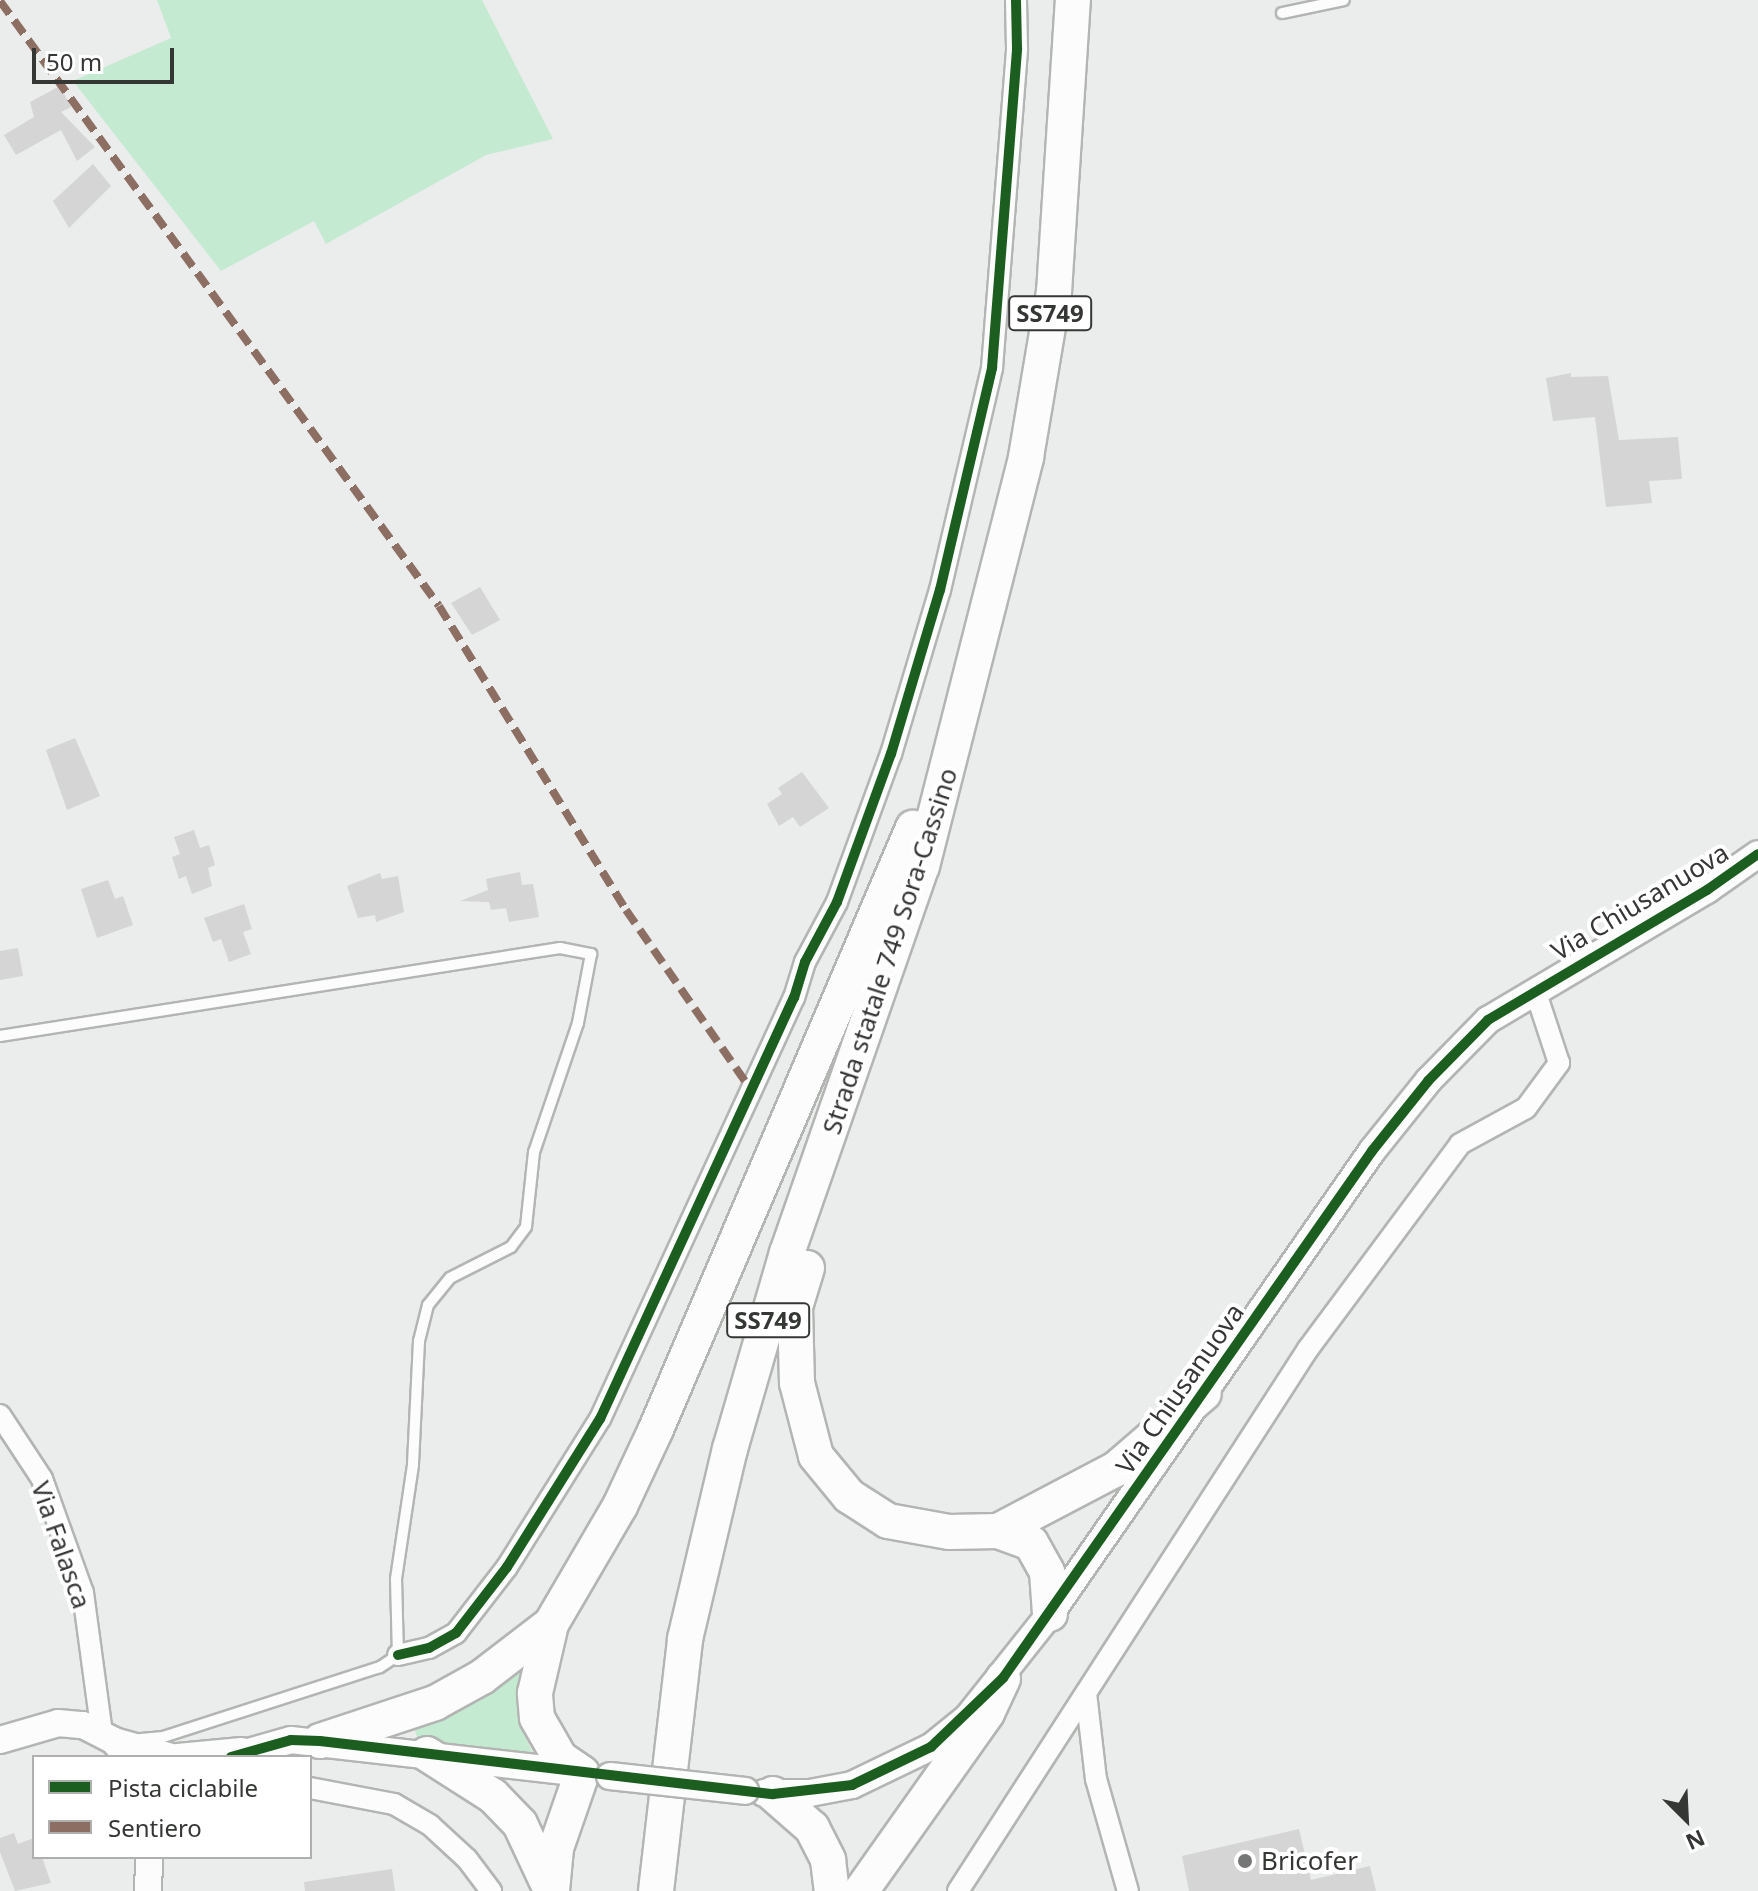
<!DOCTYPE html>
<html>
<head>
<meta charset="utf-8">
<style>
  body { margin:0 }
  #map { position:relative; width:1758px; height:1891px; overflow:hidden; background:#eaedeb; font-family:"Noto Sans",sans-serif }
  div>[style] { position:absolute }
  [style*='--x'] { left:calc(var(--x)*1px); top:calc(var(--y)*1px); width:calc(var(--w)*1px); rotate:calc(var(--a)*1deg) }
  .green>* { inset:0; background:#c5ead2 }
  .building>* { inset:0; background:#d4d5d4 }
  .roads { filter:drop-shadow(2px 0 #b3b5b3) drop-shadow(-2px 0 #b3b5b3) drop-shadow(0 2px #b3b5b3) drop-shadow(0 -2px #b3b5b3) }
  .service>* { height:10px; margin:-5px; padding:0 5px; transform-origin:5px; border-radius:5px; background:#fcfcfc }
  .minor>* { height:20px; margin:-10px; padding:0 10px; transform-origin:10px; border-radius:10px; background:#fcfcfc }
  .tertiary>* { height:26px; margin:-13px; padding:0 13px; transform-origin:13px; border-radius:13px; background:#fcfcfc }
  .trunk>* { height:34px; margin:-17px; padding:0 17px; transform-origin:17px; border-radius:17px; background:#fcfcfc }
  .bridges { filter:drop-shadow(2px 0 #b3b5b3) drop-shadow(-2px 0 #b3b5b3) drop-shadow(0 2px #b3b5b3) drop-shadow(0 -2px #b3b5b3) }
  .tertiary-bridge>* { height:26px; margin:-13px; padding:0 13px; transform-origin:13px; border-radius:13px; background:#fcfcfc }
  .quiet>* { height:8px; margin-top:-4px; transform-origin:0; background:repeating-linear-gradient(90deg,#8d6e63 0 16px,transparent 0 24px) }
  .cycleway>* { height:10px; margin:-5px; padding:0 5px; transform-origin:5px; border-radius:5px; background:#1b5e20 }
  .dots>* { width:22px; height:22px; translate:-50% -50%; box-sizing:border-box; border:4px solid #fff; border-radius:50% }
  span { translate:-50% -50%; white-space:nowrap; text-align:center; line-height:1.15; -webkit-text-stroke:8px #fff; paint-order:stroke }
  .shield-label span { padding:2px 6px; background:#fff; border:2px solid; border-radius:6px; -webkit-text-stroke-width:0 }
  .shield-label { font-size:24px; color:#353735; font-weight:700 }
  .street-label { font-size:26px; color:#353735 }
  .poi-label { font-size:26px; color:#353735 }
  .left { translate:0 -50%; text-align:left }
  .legend { position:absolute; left:32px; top:1755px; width:280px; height:104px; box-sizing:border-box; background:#fff; border:2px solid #aeafae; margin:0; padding:10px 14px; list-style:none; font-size:24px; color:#353735 }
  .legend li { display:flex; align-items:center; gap:16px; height:40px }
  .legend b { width:40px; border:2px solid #aeafae }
  .north { position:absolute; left:1646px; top:1779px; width:80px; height:80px; -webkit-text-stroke:6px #fff; paint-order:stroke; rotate:156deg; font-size:22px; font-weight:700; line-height:32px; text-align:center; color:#353735 }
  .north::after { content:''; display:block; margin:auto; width:28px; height:36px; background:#353735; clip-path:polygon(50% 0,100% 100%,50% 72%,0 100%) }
  .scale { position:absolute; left:32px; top:48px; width:142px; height:36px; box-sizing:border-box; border:4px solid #353735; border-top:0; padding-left:10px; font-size:24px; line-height:28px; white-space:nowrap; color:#353735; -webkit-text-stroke:6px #fff; paint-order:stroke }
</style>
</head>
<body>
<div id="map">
  <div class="green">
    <div style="clip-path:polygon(157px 0,482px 0,553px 139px,486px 155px,326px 244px,314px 221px,221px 271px,73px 81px,171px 38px)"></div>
    <div style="clip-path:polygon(521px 1667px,520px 1727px,534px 1755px,419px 1741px,415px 1731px,421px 1723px)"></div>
  </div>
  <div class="building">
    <div style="clip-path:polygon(60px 86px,71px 107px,61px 112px,95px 147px,77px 161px,61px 130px,16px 155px,4px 135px,34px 117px,30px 102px)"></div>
    <div style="clip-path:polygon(93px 164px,111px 186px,69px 228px,53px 201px)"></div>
    <div style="clip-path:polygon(1571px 373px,1571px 377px,1608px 376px,1619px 440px,1678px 437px,1682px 479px,1649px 481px,1652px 503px,1606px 507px,1595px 417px,1553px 421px,1546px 378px)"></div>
    <div style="clip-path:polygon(480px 587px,500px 620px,472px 635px,451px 603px)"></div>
    <div style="clip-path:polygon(75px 738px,100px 796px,67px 810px,46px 750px)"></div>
    <div style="clip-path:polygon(802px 772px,829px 808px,800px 827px,793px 817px,779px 826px,767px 804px,782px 794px,778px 788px)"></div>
    <div style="clip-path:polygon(194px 830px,200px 848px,209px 845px,215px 865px,208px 868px,212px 886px,192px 894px,186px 876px,179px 879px,172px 857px,180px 854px,174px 837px)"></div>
    <div style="clip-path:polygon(520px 872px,522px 885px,533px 884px,539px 917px,509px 922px,506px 908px,491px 910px,489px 902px,460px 901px,488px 890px,486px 879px)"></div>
    <div style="clip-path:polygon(380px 873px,382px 879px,398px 876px,404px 912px,376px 922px,375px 915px,358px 918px,347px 886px)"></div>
    <div style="clip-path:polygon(108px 880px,115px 899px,123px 896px,133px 925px,97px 938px,81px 889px)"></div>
    <div style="clip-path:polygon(244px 904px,252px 929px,243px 932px,251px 954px,229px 962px,221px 939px,213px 942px,204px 918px)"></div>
    <div style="clip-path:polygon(18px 948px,23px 976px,0 980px,0 951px)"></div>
    <div style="clip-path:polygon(1299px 1829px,1311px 1880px,1370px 1866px,1376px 1891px,1189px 1891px,1182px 1856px)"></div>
    <div style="clip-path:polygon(14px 1833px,18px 1844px,34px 1838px,34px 1857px,42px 1857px,51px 1883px,15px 1891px,0 1852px,0 1838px)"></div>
    <div style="clip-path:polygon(392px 1869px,395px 1891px,305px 1891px,304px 1882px)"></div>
  </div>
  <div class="roads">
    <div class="service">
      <div style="--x:1282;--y:13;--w:63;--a:-11.8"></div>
      <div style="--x:0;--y:1036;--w:567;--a:-8.93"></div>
      <div style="--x:560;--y:948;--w:32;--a:11"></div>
      <div style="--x:591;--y:954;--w:70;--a:100.7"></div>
      <div style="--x:578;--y:1023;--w:136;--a:108.8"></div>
      <div style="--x:534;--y:1152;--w:75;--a:96.1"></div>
      <div style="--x:526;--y:1227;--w:25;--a:127"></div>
      <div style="--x:511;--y:1247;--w:68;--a:153.1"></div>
      <div style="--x:450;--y:1278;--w:35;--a:129"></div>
      <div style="--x:428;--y:1305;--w:37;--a:104"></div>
      <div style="--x:419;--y:1341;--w:124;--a:92.8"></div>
      <div style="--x:413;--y:1465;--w:115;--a:98.5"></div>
      <div style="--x:396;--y:1579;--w:76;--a:88.5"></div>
      <div style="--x:398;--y:1655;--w:22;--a:146"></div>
      <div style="--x:380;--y:1667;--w:228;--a:162.1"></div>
      <div style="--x:163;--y:1737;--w:22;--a:175"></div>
    </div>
    <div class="minor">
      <div style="--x:0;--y:1415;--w:77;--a:56.7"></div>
      <div style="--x:42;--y:1479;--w:121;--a:70.2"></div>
      <div style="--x:83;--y:1593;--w:141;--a:82.3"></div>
      <div style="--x:398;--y:1655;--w:32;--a:-13"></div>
      <div style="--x:429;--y:1648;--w:31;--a:-29"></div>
      <div style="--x:456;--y:1633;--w:83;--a:-52.3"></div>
      <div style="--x:507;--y:1567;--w:175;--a:-57.9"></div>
      <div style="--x:600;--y:1419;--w:464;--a:-65.3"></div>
      <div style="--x:794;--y:998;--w:38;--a:-73"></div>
      <div style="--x:805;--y:962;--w:68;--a:-61.9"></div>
      <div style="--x:837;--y:902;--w:158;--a:-70"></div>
      <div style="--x:891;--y:754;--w:171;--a:-73.4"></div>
      <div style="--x:940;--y:590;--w:228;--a:-76.8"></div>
      <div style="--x:992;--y:368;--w:321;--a:-85.5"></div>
      <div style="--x:1017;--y:48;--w:48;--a:-91.2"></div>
      <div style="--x:1086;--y:1693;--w:87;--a:83.4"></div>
      <div style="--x:1096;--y:1779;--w:116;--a:74.1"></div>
      <div style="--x:310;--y:1788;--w:86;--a:10.8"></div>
      <div style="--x:394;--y:1804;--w:42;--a:30.3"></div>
      <div style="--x:430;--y:1825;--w:50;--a:42.6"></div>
      <div style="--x:467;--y:1859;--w:40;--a:53"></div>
      <div style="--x:958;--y:1891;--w:645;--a:-57.15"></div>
      <div style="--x:1308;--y:1349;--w:255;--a:-53.4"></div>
      <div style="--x:1460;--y:1144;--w:75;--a:-28.6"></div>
      <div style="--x:1526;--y:1108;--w:56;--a:-53.7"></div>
      <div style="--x:1559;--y:1063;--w:77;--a:-108.2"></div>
    </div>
    <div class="tertiary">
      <div style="--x:0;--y:1740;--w:60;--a:-16.3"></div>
      <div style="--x:58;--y:1723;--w:25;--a:5"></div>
      <div style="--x:83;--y:1725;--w:35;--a:27"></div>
      <div style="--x:114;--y:1741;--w:21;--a:51"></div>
      <div style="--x:114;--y:1741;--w:60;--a:15.4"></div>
      <div style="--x:178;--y:1757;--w:64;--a:-5.4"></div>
      <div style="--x:231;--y:1757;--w:62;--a:-15.8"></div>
      <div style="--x:291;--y:1740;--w:293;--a:6.5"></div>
      <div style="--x:764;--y:1793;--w:46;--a:0"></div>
      <div style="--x:810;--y:1793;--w:43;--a:-10.8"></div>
      <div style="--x:852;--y:1785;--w:88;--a:-25.7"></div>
      <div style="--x:931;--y:1747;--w:48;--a:-39"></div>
      <div style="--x:968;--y:1717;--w:132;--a:-51.5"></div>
      <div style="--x:1050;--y:1614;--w:564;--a:-55.18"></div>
      <div style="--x:1372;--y:1151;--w:90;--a:-51.3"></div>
      <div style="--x:1428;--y:1081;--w:86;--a:-45.5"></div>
      <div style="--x:1488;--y:1020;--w:255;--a:-30.7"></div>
      <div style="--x:1707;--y:890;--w:62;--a:-35.2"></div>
      <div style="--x:148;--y:1891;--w:34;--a:-88"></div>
    </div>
    <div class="trunk">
      <div style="--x:807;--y:1268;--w:41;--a:107.1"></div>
      <div style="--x:795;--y:1307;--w:76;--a:88.5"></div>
      <div style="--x:797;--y:1383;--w:75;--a:75.4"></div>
      <div style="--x:816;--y:1456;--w:52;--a:50.5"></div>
      <div style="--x:849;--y:1496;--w:46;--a:32.7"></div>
      <div style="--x:888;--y:1521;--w:62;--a:10.2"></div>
      <div style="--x:949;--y:1532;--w:49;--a:-1.2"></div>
      <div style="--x:998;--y:1531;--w:35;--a:20"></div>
      <div style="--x:1031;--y:1543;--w:33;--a:61"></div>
      <div style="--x:1047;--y:1572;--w:42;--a:85.9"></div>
      <div style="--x:998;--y:1531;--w:133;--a:-27.7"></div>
      <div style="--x:1116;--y:1469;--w:116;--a:-40.8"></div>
      <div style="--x:320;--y:1741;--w:121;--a:-18.3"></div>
      <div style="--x:435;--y:1703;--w:54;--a:-29"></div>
      <div style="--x:482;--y:1677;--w:87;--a:-37.5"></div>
      <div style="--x:427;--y:1754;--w:78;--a:32.5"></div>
      <div style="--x:493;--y:1796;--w:39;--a:46"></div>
      <div style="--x:520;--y:1824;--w:71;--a:64.9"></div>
      <div style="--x:773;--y:1794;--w:52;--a:41.1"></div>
      <div style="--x:812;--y:1828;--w:36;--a:63"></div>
      <div style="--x:828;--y:1860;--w:31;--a:83"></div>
      <div style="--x:552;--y:1891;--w:43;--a:-84.7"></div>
      <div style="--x:556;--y:1848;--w:79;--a:-70.9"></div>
      <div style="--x:582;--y:1773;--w:27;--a:-146"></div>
      <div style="--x:560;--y:1758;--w:46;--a:-119.9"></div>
      <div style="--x:537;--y:1718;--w:25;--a:-95"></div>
      <div style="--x:535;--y:1693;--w:71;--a:-76.9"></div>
      <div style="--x:551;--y:1624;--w:137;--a:-59.7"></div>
      <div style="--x:620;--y:1506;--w:85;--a:-64.9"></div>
      <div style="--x:656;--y:1429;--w:654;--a:-66.85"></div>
      <div style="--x:656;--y:1891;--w:254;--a:-83.4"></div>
      <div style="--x:685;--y:1639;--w:195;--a:-76.7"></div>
      <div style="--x:730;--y:1449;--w:204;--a:-73.8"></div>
      <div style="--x:787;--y:1253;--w:410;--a:-70.8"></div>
      <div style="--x:922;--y:866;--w:422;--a:-75.7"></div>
      <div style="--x:1026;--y:457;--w:167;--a:-80.4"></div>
      <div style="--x:1054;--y:292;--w:293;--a:-86.3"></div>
      <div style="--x:861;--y:1891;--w:218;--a:-54.7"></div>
      <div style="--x:987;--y:1713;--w:38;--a:-65"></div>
    </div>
  </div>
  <div class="bridges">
    <div class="tertiary-bridge">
      <div style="--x:610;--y:1776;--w:136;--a:6.3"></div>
    </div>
  </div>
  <div class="quiet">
    <div style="--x:0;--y:1;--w:747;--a:54.03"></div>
    <div style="--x:439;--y:606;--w:357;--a:58.4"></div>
    <div style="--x:626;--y:910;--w:219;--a:55.2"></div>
  </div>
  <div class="cycleway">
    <div style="--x:398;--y:1655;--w:32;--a:-13"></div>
    <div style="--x:429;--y:1648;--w:31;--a:-29"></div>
    <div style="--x:456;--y:1633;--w:83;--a:-52.3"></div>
    <div style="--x:507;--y:1567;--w:175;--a:-57.9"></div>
    <div style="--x:600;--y:1419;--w:464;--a:-65.3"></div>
    <div style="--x:794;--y:998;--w:38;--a:-73"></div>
    <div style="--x:805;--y:962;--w:68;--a:-61.9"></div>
    <div style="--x:837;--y:902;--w:158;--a:-70"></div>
    <div style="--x:891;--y:754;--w:171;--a:-73.4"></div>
    <div style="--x:940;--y:590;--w:228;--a:-76.8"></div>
    <div style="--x:992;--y:368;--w:321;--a:-85.5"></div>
    <div style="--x:1017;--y:48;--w:48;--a:-91.2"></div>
    <div style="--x:231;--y:1757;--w:62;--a:-15.8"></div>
    <div style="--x:291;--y:1740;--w:29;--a:2"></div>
    <div style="--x:320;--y:1741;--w:456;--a:6.7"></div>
    <div style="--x:773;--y:1794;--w:80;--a:-6.5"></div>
    <div style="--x:852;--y:1785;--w:88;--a:-25.7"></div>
    <div style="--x:931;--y:1747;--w:100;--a:-43.8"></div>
    <div style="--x:1003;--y:1678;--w:643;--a:-55"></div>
    <div style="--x:1372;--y:1151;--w:90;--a:-51.3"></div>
    <div style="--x:1428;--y:1081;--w:86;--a:-45.5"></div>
    <div style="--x:1488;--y:1020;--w:255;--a:-30.7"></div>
    <div style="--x:1707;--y:890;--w:62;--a:-35.2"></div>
  </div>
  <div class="dots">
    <div style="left:1245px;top:1861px;background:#747775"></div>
  </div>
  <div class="shield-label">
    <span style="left:1050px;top:313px">SS749</span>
    <span style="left:768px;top:1320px">SS749</span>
  </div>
  <div class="street-label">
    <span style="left:1640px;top:902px;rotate:-31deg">Via Chiusanuova</span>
    <span style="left:890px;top:951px;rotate:-72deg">Strada statale 749 Sora-Cassino</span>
    <span style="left:1180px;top:1389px;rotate:-55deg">Via Chiusanuova</span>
    <span style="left:61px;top:1545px;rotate:71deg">Via Falasca</span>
  </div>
  <div class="poi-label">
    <span class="left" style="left:1261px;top:1861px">Bricofer</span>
  </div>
  <ul class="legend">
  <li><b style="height:10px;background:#1b5e20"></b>Pista ciclabile</li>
  <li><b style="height:10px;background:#8d6e63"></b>Sentiero</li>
  </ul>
  <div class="north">N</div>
  <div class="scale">50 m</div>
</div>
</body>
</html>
